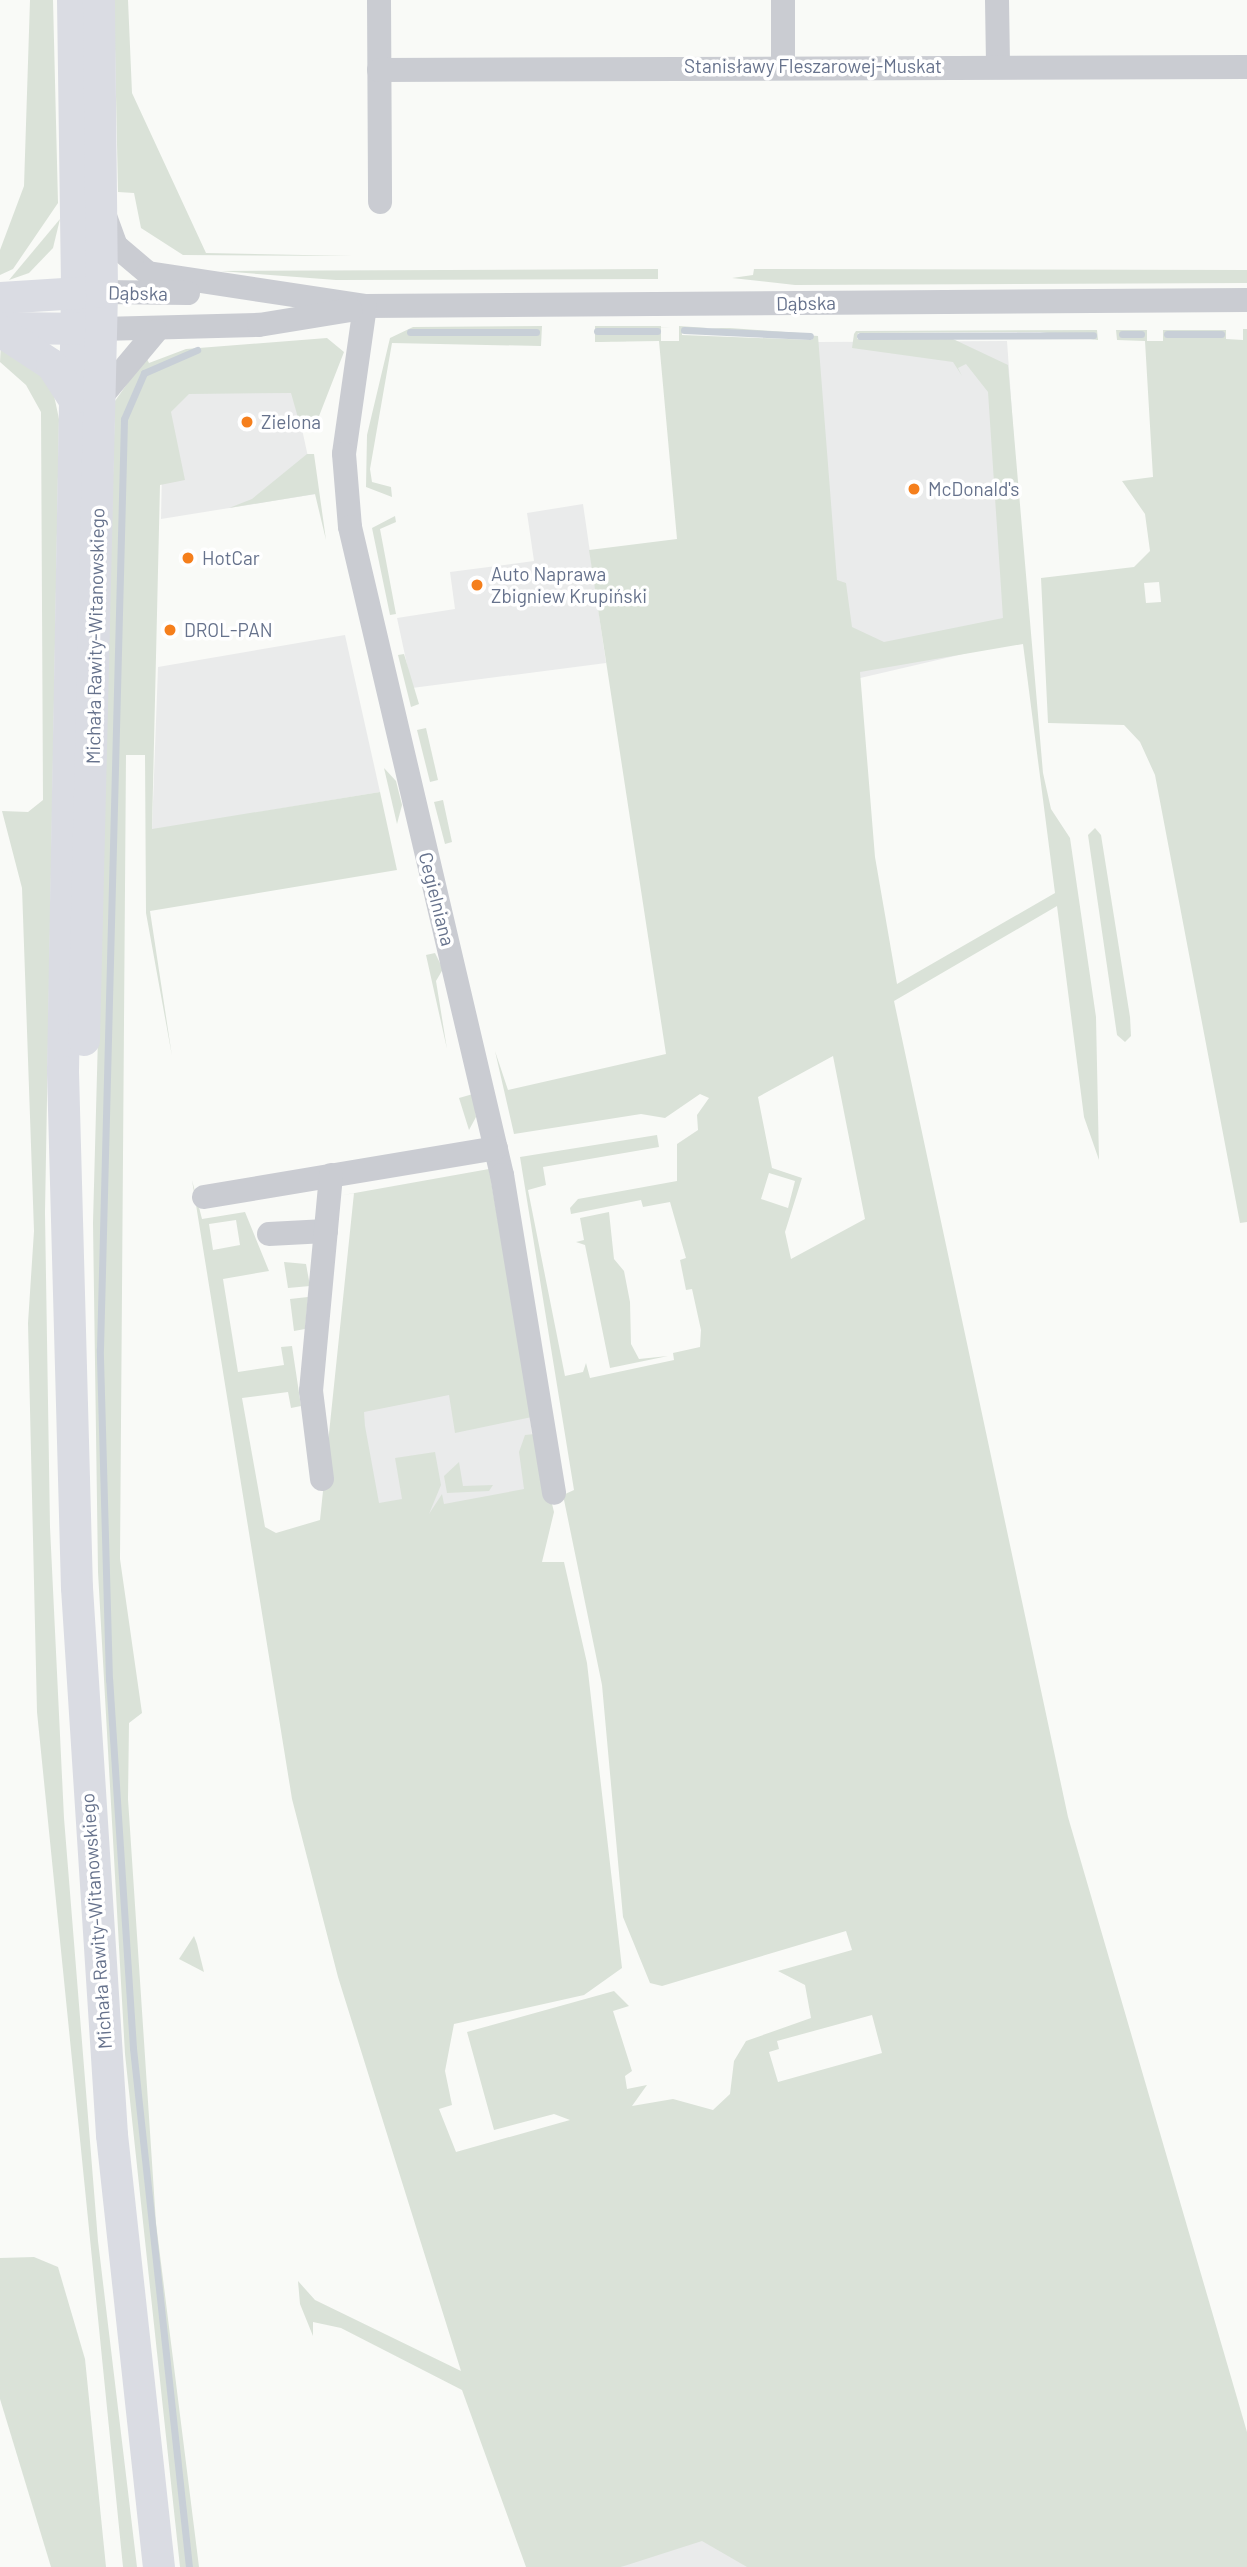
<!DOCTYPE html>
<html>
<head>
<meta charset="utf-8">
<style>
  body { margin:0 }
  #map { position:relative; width:1247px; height:2567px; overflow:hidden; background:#f9faf7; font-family:Barlow,sans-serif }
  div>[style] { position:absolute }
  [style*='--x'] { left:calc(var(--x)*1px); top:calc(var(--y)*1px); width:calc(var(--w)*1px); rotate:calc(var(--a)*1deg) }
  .built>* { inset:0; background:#eaebeb }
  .green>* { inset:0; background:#dae2d8 }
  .stream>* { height:7px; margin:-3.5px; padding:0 3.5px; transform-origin:3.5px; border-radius:3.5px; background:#c8cfd7 }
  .minor>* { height:24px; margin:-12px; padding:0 12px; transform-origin:12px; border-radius:12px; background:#caccd2 }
  .major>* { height:32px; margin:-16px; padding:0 16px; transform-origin:16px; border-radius:16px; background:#dadce3 }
  .dots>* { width:19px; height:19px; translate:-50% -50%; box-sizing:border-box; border:4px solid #fff; border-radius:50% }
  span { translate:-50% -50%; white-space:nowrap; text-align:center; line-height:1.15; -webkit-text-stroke:7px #fff; paint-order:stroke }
  .street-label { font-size:19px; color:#66728c }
  .poi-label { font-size:19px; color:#66728c }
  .left { translate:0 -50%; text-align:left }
</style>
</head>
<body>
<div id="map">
  <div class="built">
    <div style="clip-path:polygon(1007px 341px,1028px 639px,843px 682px,817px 342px)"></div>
    <div style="clip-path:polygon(294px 392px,316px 494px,161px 519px,163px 420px,189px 393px)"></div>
    <div style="clip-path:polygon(583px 504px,606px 663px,412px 688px,397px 618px,455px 609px,450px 572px,534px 561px,527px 513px)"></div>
    <div style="clip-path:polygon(345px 635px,380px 792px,152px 830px,158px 667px)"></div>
    <div style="clip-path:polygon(357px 1193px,530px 1417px,539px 1496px,321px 1532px)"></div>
    <div style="clip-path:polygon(715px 2530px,795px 2567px,621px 2567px,642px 2556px)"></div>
  </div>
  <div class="green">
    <div style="clip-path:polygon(30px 0,53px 0,58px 203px,13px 269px,0 275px,0 250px,24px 186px)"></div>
    <div style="clip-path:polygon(114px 0,128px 0,132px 93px,206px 253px,353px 256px,183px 255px,141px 228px,134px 193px,118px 192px)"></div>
    <div style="clip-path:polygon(60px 219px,53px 248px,29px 273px,9px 280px)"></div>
    <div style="clip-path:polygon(658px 269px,658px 279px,336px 280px,220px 271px)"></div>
    <div style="clip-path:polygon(754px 269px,1247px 270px,1247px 283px,795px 285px,732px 278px,753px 275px)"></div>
    <div style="clip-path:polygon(542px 326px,541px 346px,392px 343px,370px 469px,372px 482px,391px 487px,392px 497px,366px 487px,367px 435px,390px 338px,413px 327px)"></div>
    <div style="clip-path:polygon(evenodd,595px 326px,661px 326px,661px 341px,679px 341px,679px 326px,818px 336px,837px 580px,846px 583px,852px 627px,884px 642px,1003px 618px,988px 392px,966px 364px,958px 368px,962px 376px,953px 362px,852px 348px,854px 334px,856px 331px,1097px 330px,1098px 340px,1040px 332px,858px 333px,857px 339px,953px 339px,1008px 365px,1043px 773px,1051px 809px,1070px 838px,1096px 1017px,1099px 1160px,1084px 1117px,1057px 906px,894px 1001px,1068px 1817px,1247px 2432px,1247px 2567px,747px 2567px,702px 2541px,621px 2567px,526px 2567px,462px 2390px,341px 2328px,313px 2322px,313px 2336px,300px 2304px,298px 2281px,315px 2300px,461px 2371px,338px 1977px,292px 1799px,192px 1180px,202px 1219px,245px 1212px,269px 1271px,223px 1279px,238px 1372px,284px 1365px,281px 1347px,292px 1346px,301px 1406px,291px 1408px,288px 1392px,242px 1398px,265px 1527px,276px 1533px,320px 1520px,354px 1193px,338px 1196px,489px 1169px,532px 1417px,455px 1433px,449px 1395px,364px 1412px,365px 1426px,379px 1503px,402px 1499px,395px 1458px,435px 1452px,441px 1485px,429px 1514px,442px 1494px,444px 1504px,524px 1489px,519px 1452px,525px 1435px,535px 1434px,554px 1512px,542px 1562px,564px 1562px,587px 1663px,622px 1968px,584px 1995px,454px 2024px,445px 2071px,452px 2105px,439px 2109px,456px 2152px,570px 2120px,554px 2114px,494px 2130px,467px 2032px,614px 1991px,629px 2006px,613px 2011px,632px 2071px,625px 2076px,627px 2089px,647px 2085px,632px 2106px,673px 2099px,713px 2110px,730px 2094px,734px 2061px,746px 2041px,811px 2018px,805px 1985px,778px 1971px,852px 1950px,846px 1931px,662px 1986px,650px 1983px,623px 1917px,602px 1685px,563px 1495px,574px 1490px,520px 1157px,657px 1135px,659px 1147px,543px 1167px,546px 1185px,528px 1190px,565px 1376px,583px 1372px,586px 1363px,590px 1378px,674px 1360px,673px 1353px,700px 1347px,701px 1330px,692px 1289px,686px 1290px,680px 1260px,686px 1258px,670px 1202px,643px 1207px,641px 1200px,571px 1214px,570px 1208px,578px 1199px,677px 1181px,677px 1144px,698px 1130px,697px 1115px,709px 1098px,700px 1094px,665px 1118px,641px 1114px,514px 1134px,495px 1051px,508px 1090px,666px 1054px,589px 550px,677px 539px,659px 341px,595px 342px,595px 326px,682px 328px,730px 328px,813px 334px,812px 340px,682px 335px,682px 328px,595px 326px,1023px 644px,1055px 893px,897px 984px,875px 857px,860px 672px,1023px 644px,595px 326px,833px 1056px,865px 1219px,791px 1259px,785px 1232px,802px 1178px,772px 1168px,758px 1097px,833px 1056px,595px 326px,769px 1173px,795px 1181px,788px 1208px,761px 1199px,769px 1173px,595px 326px,236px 1220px,240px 1245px,213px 1250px,209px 1224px,236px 1220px,595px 326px,872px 2015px,882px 2053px,778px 2082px,769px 2052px,779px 2049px,777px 2041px,872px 2015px)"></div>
    <div style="clip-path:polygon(evenodd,1243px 329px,1247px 329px,1247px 1222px,1240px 1223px,1155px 775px,1140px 742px,1124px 725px,1048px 723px,1041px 578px,1134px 567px,1150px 551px,1145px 514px,1122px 481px,1153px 477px,1145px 341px,1117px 340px,1116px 330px,1147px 330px,1147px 341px,1163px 341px,1163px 330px,1226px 330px,1226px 339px,1243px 340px,1243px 329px,1159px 582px,1161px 602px,1146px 603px,1144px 583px,1159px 582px)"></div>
    <div style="clip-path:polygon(327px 338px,344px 352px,314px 429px,302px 432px,291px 393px,189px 394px,171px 412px,185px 480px,160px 485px,152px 829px,380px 792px,397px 870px,150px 911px,172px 1056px,146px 913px,145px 755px,126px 755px,120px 1559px,142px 1713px,129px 1723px,128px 1799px,156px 2223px,199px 2567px,180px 2567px,125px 2054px,98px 1572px,93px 1223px,115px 401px,146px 357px,149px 363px,186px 349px)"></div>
    <div style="clip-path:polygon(1px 343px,13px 346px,52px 386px,59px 419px,45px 1213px,50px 1527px,64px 1818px,98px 2241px,137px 2567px,123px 2567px,37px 1712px,28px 1323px,34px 1231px,22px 888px,2px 811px,28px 812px,43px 800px,41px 412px,26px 385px,0 362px)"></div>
    <div style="clip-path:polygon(307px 454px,314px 454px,326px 540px,315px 494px,229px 508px,252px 499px)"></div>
    <div style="clip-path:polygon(395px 516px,396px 522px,380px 529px,396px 614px,390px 615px,372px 528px)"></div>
    <div style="clip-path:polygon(404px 654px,419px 704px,411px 707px,398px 655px)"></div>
    <div style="clip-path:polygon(426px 728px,438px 780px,430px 782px,417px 730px)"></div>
    <div style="clip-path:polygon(384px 768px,396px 781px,402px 805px,397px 824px)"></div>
    <div style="clip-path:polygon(443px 800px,452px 842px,445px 844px,434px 802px)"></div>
    <div style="clip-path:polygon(1095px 828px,1101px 835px,1130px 1017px,1131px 1036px,1125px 1042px,1117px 1035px,1088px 835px)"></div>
    <div style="clip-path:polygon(435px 953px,443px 969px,436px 981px,447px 1049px,426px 955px)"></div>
    <div style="clip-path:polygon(473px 1094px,476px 1117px,469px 1130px,459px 1098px)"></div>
    <div style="clip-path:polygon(609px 1212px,614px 1259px,624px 1271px,630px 1302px,631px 1344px,639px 1359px,668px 1356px,610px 1368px,585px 1245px,576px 1242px,584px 1240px,580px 1218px)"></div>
    <div style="clip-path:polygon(284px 1262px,306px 1264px,310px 1286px,288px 1288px)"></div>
    <div style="clip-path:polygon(308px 1297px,305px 1329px,294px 1331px,290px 1299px)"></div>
    <div style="clip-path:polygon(459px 1462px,463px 1486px,493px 1485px,489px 1491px,447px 1493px,444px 1476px)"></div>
    <div style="clip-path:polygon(194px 1936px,197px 1944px,204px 1972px,179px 1959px)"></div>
    <div style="clip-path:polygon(34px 2257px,58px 2267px,85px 2359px,106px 2567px,51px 2567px,0 2399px,0 2258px)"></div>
  </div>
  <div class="stream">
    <div style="--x:684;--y:330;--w:126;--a:2.7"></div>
    <div style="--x:597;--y:331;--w:60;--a:0"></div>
    <div style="--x:410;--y:332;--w:126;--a:0"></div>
    <div style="--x:1122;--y:334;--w:19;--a:0"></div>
    <div style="--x:1167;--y:334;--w:54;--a:0"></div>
    <div style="--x:860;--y:336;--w:233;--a:-0.2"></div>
    <div style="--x:189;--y:2567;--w:522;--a:-96.16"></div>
    <div style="--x:133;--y:2048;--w:369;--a:-93.7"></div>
    <div style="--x:109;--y:1680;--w:331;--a:-91.6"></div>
    <div style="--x:100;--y:1349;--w:930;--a:-88.52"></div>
    <div style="--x:124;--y:419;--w:50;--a:-66.5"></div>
    <div style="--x:144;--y:373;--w:58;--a:-23.5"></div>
  </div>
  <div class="minor">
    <div style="--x:379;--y:0;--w:202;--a:89.7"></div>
    <div style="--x:997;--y:0;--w:66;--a:89.1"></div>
    <div style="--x:783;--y:66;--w:66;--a:-90"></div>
    <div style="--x:379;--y:70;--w:868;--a:-0.2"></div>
    <div style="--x:105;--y:216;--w:32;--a:70"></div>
    <div style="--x:116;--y:246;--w:42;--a:40.2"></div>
    <div style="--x:148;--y:273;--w:219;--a:8.6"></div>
    <div style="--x:365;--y:306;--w:882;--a:-0.39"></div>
    <div style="--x:102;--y:292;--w:86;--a:0.7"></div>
    <div style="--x:365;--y:306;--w:149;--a:98.1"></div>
    <div style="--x:344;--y:454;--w:73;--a:85.3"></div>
    <div style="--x:350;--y:527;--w:666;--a:76.8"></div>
    <div style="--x:502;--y:1175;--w:322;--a:80.7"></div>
    <div style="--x:101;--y:329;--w:158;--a:-1.5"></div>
    <div style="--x:259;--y:325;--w:93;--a:-9.3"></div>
    <div style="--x:100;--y:398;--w:87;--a:-50.1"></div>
    <div style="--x:204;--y:1197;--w:296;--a:-9.5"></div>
    <div style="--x:269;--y:1234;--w:57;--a:-3"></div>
    <div style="--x:322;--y:1479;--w:89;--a:-97.1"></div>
    <div style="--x:311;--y:1391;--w:217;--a:-84.7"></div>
  </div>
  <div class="major">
    <div style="--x:73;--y:0;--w:292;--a:89.2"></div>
    <div style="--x:77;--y:292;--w:780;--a:91.03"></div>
    <div style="--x:63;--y:1072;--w:516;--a:88.45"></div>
    <div style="--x:77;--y:1588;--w:548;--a:86.34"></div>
    <div style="--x:112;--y:2135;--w:435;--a:83.8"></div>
    <div style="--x:0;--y:298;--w:96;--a:-3.6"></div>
    <div style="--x:0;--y:328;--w:96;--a:0.6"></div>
    <div style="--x:0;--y:331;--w:62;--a:33.2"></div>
    <div style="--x:52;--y:365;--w:40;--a:57.1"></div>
    <div style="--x:84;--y:1040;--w:748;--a:-88.62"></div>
    <div style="--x:102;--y:292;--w:292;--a:-90.6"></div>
  </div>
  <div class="dots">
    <div style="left:247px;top:422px;background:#f57f1c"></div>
    <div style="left:914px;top:489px;background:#f57f1c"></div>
    <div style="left:188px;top:558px;background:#f57f1c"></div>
    <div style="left:477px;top:585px;background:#f57f1c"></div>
    <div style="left:170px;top:630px;background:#f57f1c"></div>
  </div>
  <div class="street-label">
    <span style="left:813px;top:66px">Stanisławy Fleszarowej-Muskat</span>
    <span style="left:138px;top:293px;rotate:1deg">Dąbska</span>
    <span style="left:806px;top:303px;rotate:-1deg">Dąbska</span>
    <span style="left:95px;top:636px;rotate:-89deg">Michała Rawity-Witanowskiego</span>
    <span style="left:437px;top:899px;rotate:76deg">Cegielniana</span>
    <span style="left:96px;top:1921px;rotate:-94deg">Michała Rawity-Witanowskiego</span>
  </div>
  <div class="poi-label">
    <span class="left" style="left:261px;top:422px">Zielona</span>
    <span class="left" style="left:928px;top:489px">McDonald's</span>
    <span class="left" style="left:202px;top:558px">HotCar</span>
    <span class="left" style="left:491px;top:585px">Auto Naprawa<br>Zbigniew Krupiński</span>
    <span class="left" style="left:184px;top:630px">DROL-PAN</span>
  </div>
</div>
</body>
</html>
